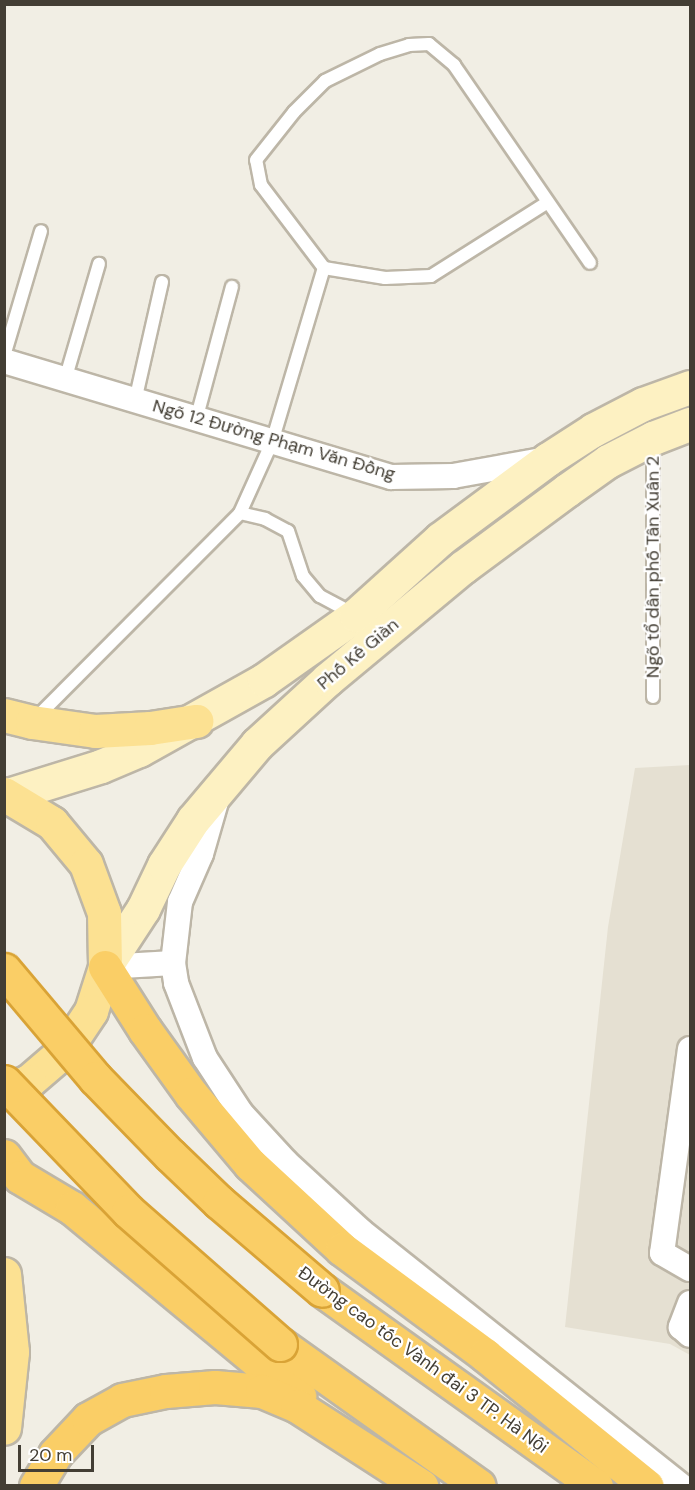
<!DOCTYPE html>
<html>
<head>
<meta charset="utf-8">
<style>
  body { margin:0 }
  #map { position:relative; width:695px; height:1490px; overflow:hidden; background:#f1eee4; font-family:"DM Sans",sans-serif }
  div>[style] { position:absolute }
  [style*='--x'] { left:calc(var(--x)*1px); top:calc(var(--y)*1px); width:calc(var(--w)*1px); rotate:calc(var(--a)*1deg) }
  .residential>* { inset:0; background:#e5e0d2 }
  .roads { filter:drop-shadow(2px 0 #bdb6a7) drop-shadow(-2px 0 #bdb6a7) drop-shadow(0 2px #bdb6a7) drop-shadow(0 -2px #bdb6a7) }
  .lane>* { height:12px; margin:-6px; padding:0 6px; transform-origin:6px; border-radius:6px; background:#fff }
  .street>* { height:24px; margin:-12px; padding:0 12px; transform-origin:12px; border-radius:12px; background:#fff }
  .secondary>* { height:33px; margin:-16.5px; padding:0 16.5px; transform-origin:16.5px; border-radius:16.5px; background:#fdf1c2 }
  .primary>* { height:33px; margin:-16.5px; padding:0 16.5px; transform-origin:16.5px; border-radius:16.5px; background:#fce192 }
  .highway>* { height:33px; margin:-16.5px; padding:0 16.5px; transform-origin:16.5px; border-radius:16.5px; background:#face66 }
  .bridges { filter:drop-shadow(2px 0 #d9a336) drop-shadow(-2px 0 #d9a336) drop-shadow(0 2px #d9a336) drop-shadow(0 -2px #d9a336) }
  .highway-bridge>* { height:33px; margin:-16.5px; padding:0 16.5px; transform-origin:16.5px; border-radius:16.5px; background:#face66 }
  span { translate:-50% -50%; white-space:nowrap; text-align:center; line-height:1.15; -webkit-text-stroke:4.5px #fff; paint-order:stroke }
  .street-label { font-size:18px; color:#433e34 }
  .frame { position:absolute; inset:0; border:6px solid #433e34; pointer-events:none }
  .scale { position:absolute; left:18px; top:1445px; width:76px; height:27px; box-sizing:border-box; border:3px solid #433e34; border-top:0; padding-left:8px; font-size:18px; line-height:21px; white-space:nowrap; color:#433e34; -webkit-text-stroke:4px #fff; paint-order:stroke }
</style>
</head>
<body>
<div id="map">
  <div class="residential">
    <div style="clip-path:polygon(690px 765px,690px 1355px,670px 1344px,565px 1327px,608px 927px,635px 768px)"></div>
  </div>
  <div class="roads">
    <div class="lane">
      <div style="--x:324;--y:268;--w:104;--a:-127.2"></div>
      <div style="--x:261;--y:185;--w:25;--a:-101"></div>
      <div style="--x:256;--y:160;--w:61;--a:-51.6"></div>
      <div style="--x:294;--y:112;--w:44;--a:-45"></div>
      <div style="--x:325;--y:81;--w:61;--a:-26.1"></div>
      <div style="--x:380;--y:54;--w:30;--a:-17"></div>
      <div style="--x:409;--y:45;--w:20;--a:-3"></div>
      <div style="--x:429;--y:44;--w:33;--a:40"></div>
      <div style="--x:454;--y:65;--w:240;--a:55.5"></div>
      <div style="--x:4;--y:356;--w:130;--a:-73.5"></div>
      <div style="--x:65;--y:380;--w:121;--a:-73.7"></div>
      <div style="--x:135;--y:401;--w:122;--a:-77.2"></div>
      <div style="--x:196;--y:420;--w:138;--a:-74.9"></div>
      <div style="--x:653;--y:442;--w:255;--a:90"></div>
      <div style="--x:240;--y:513;--w:26;--a:13"></div>
      <div style="--x:265;--y:519;--w:26;--a:28"></div>
      <div style="--x:288;--y:531;--w:47;--a:71.6"></div>
      <div style="--x:303;--y:576;--w:26;--a:50"></div>
      <div style="--x:320;--y:596;--w:38;--a:28"></div>
      <div style="--x:36;--y:718;--w:289;--a:-45.1"></div>
      <div style="--x:240;--y:513;--w:78;--a:-65.7"></div>
      <div style="--x:272;--y:442;--w:182;--a:-73.4"></div>
      <div style="--x:324;--y:268;--w:62;--a:9.3"></div>
      <div style="--x:385;--y:278;--w:46;--a:-2.5"></div>
      <div style="--x:431;--y:276;--w:138;--a:-32.3"></div>
    </div>
    <div class="street">
      <div style="--x:4;--y:361;--w:404;--a:16.7"></div>
      <div style="--x:391;--y:477;--w:62;--a:-0.9"></div>
      <div style="--x:453;--y:476;--w:90;--a:-10.2"></div>
      <div style="--x:218;--y:795;--w:61;--a:106.1"></div>
      <div style="--x:201;--y:854;--w:52;--a:113.6"></div>
      <div style="--x:180;--y:902;--w:61;--a:96.5"></div>
      <div style="--x:173;--y:963;--w:20;--a:81"></div>
      <div style="--x:176;--y:983;--w:80;--a:68.9"></div>
      <div style="--x:205;--y:1058;--w:66;--a:56.8"></div>
      <div style="--x:241;--y:1113;--w:67;--a:47.4"></div>
      <div style="--x:286;--y:1162;--w:102;--a:42.6"></div>
      <div style="--x:361;--y:1231;--w:410;--a:38.5"></div>
      <div style="--x:105;--y:967;--w:68;--a:-3.4"></div>
      <div style="--x:690;--y:1049;--w:206;--a:97.8"></div>
      <div style="--x:662;--y:1253;--w:32;--a:30"></div>
      <div style="--x:690;--y:1303;--w:26;--a:111"></div>
      <div style="--x:681;--y:1327;--w:12;--a:42"></div>
    </div>
    <div class="secondary">
      <div style="--x:8;--y:795;--w:97;--a:-17.3"></div>
      <div style="--x:101;--y:766;--w:41;--a:-22.8"></div>
      <div style="--x:139;--y:750;--w:143;--a:-29.2"></div>
      <div style="--x:264;--y:680;--w:113;--a:-35.2"></div>
      <div style="--x:356;--y:615;--w:113;--a:-42.1"></div>
      <div style="--x:440;--y:539;--w:134;--a:-36.5"></div>
      <div style="--x:548;--y:459;--w:54;--a:-32.8"></div>
      <div style="--x:593;--y:430;--w:56;--a:-27.5"></div>
      <div style="--x:643;--y:404;--w:50;--a:-19.9"></div>
      <div style="--x:105;--y:967;--w:69;--a:-56.8"></div>
      <div style="--x:143;--y:909;--w:49;--a:-64.5"></div>
      <div style="--x:164;--y:865;--w:54;--a:-57.2"></div>
      <div style="--x:193;--y:820;--w:99;--a:-49.9"></div>
      <div style="--x:257;--y:744;--w:96;--a:-42.5"></div>
      <div style="--x:328;--y:679;--w:175;--a:-39.7"></div>
      <div style="--x:463;--y:567;--w:129;--a:-36.5"></div>
      <div style="--x:567;--y:490;--w:50;--a:-35.3"></div>
      <div style="--x:608;--y:461;--w:51;--a:-27.1"></div>
      <div style="--x:653;--y:438;--w:40;--a:-21"></div>
    </div>
    <div class="primary">
      <div style="--x:4;--y:715;--w:29;--a:14"></div>
      <div style="--x:32;--y:722;--w:64;--a:8.1"></div>
      <div style="--x:95;--y:731;--w:55;--a:-3.1"></div>
      <div style="--x:150;--y:728;--w:47;--a:-8.7"></div>
      <div style="--x:4;--y:794;--w:56;--a:31.1"></div>
      <div style="--x:52;--y:823;--w:53;--a:50.3"></div>
      <div style="--x:86;--y:864;--w:52;--a:69.8"></div>
      <div style="--x:104;--y:913;--w:54;--a:88.9"></div>
      <div style="--x:105;--y:967;--w:46;--a:107.7"></div>
      <div style="--x:91;--y:1011;--w:47;--a:123.7"></div>
      <div style="--x:65;--y:1050;--w:48;--a:139.3"></div>
      <div style="--x:29;--y:1081;--w:27;--a:158"></div>
      <div style="--x:4;--y:1274;--w:78;--a:84.1"></div>
      <div style="--x:12;--y:1352;--w:76;--a:96"></div>
    </div>
    <div class="highway">
      <div style="--x:105;--y:967;--w:75;--a:57.6"></div>
      <div style="--x:145;--y:1030;--w:79;--a:54.3"></div>
      <div style="--x:191;--y:1094;--w:92;--a:49.9"></div>
      <div style="--x:250;--y:1164;--w:125;--a:42.7"></div>
      <div style="--x:342;--y:1249;--w:178;--a:36.5"></div>
      <div style="--x:485;--y:1355;--w:208;--a:39"></div>
      <div style="--x:4;--y:1156;--w:26;--a:53"></div>
      <div style="--x:20;--y:1177;--w:61;--a:30.8"></div>
      <div style="--x:72;--y:1208;--w:295;--a:39.6"></div>
      <div style="--x:322;--y:1290;--w:337;--a:35.6"></div>
      <div style="--x:280;--y:1344;--w:244;--a:35.5"></div>
      <div style="--x:36;--y:1486;--w:37;--a:-59"></div>
      <div style="--x:55;--y:1454;--w:48;--a:-46.7"></div>
      <div style="--x:88;--y:1419;--w:39;--a:-29"></div>
      <div style="--x:122;--y:1400;--w:45;--a:-11.6"></div>
      <div style="--x:166;--y:1391;--w:49;--a:-4.7"></div>
      <div style="--x:215;--y:1387;--w:47;--a:4.9"></div>
      <div style="--x:262;--y:1391;--w:38;--a:23"></div>
      <div style="--x:297;--y:1406;--w:148;--a:32.8"></div>
    </div>
  </div>
  <div class="bridges">
    <div class="highway-bridge">
      <div style="--x:4;--y:970;--w:141;--a:49.9"></div>
      <div style="--x:95;--y:1078;--w:107;--a:45.8"></div>
      <div style="--x:170;--y:1155;--w:68;--a:43.8"></div>
      <div style="--x:219;--y:1202;--w:135;--a:40.5"></div>
      <div style="--x:4;--y:1082;--w:179;--a:46.1"></div>
      <div style="--x:128;--y:1211;--w:202;--a:41.2"></div>
    </div>
  </div>
  <div class="street-label">
    <span style="left:274px;top:440px;rotate:16deg">Ngõ 12 Đường Phạm Văn Đồng</span>
    <span style="left:653px;top:567px;rotate:-90deg">Ngõ tổ dân phố Tân Xuân 2</span>
    <span style="left:358px;top:654px;rotate:-40deg">Phố Kẻ Giàn</span>
    <span style="left:423px;top:1360px;rotate:36deg">Đường cao tốc Vành đai 3 TP. Hà Nội</span>
  </div>
  <div class="frame"></div>
  <div class="scale">20 m</div>
</div>
</body>
</html>
